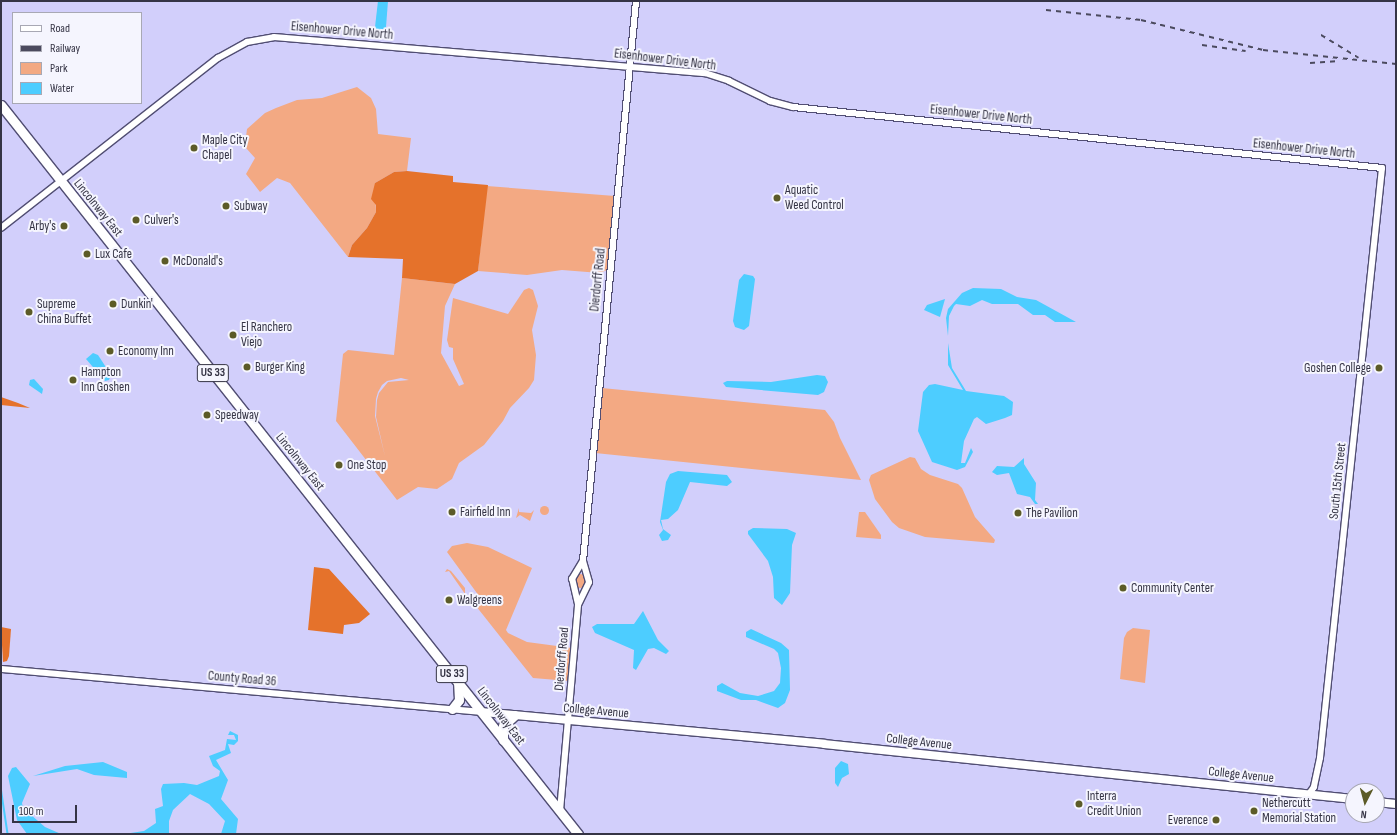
<!DOCTYPE html>
<html>
<head>
<meta charset="utf-8">
<style>
  body { margin:0 }
  #map { position:relative; width:1397px; height:835px; overflow:hidden; background:#d2cffb; font-family:"Sofia Sans Condensed",sans-serif }
  div>[style] { position:absolute }
  [style*='--x'] { left:calc(var(--x)*1px); top:calc(var(--y)*1px); width:calc(var(--w)*1px); rotate:calc(var(--a)*1deg) }
  .green>* { inset:0; background:#f3a983 }
  .round { border-radius:50% }
  .forest>* { inset:0; background:#e5722b }
  .water>* { inset:0; background:#4dcdff }
  .stream>* { height:1.5px; margin:-0.75px; padding:0 0.75px; transform-origin:0.75px; border-radius:0.75px; background:#4dcdff }
  .roads { filter:drop-shadow(1px 0 #514e73) drop-shadow(-1px 0 #514e73) drop-shadow(0 1px #514e73) drop-shadow(0 -1px #514e73) }
  .minor>* { height:6px; margin:-3px; padding:0 3px; transform-origin:3px; border-radius:3px; background:#fff }
  .major>* { height:8px; margin:-4px; padding:0 4px; transform-origin:4px; border-radius:4px; background:#fff }
  .highway>* { height:9px; margin:-4.5px; padding:0 4.5px; transform-origin:4.5px; border-radius:4.5px; background:#fff }
  .rail>* { height:1.5px; margin-top:-0.75px; transform-origin:0; background:repeating-linear-gradient(90deg,#4b4a5e 0 5px,transparent 0 10px) }
  .dots>* { width:11px; height:11px; translate:-50% -50%; box-sizing:border-box; border:2px solid #f5f5fe; border-radius:50% }
  span { translate:-50% -50%; white-space:nowrap; text-align:center; line-height:1.15; -webkit-text-stroke:4px #f5f5fe; paint-order:stroke }
  .shield-label span { padding:1px 3px; background:#f5f5fe; border:1px solid; border-radius:3px; -webkit-text-stroke-width:0 }
  .shield-label { font-size:12px; color:#353445; font-weight:700 }
  .street-label { font-size:13px; color:#353445 }
  .poi-label { font-size:13px; color:#353445 }
  .left { translate:0 -50%; text-align:left }
  .right { translate:-100% -50%; text-align:right }
  .frame { position:absolute; inset:0; border:2px solid #353445; pointer-events:none }
  .legend { position:absolute; left:12px; top:12px; width:130px; height:92px; box-sizing:border-box; background:#f5f5fe; border:1px solid #a8a8b4; margin:0; padding:5px 7px; list-style:none; font-size:12px; color:#353445 }
  .legend li { display:flex; align-items:center; gap:8px; height:20px }
  .legend b { width:20px; border:1px solid #a8a8b4 }
  .north { position:absolute; left:1345px; top:783px; width:40px; height:40px; box-sizing:border-box; background:#f5f5fe; border:1px solid #a8a8b4; border-radius:50%; rotate:186deg; font-size:11px; font-weight:700; line-height:16px; text-align:center; color:#353445 }
  .north::after { content:''; display:block; margin:auto; width:14px; height:18px; background:#5c5b28; clip-path:polygon(50% 0,100% 100%,50% 72%,0 100%) }
  .scale { position:absolute; left:12px; top:805px; width:65px; height:18px; box-sizing:border-box; border:2px solid #353445; border-top:0; padding-left:5px; font-size:12px; line-height:14px; white-space:nowrap; color:#353445; -webkit-text-stroke:3px #f5f5fe; paint-order:stroke }
</style>
</head>
<body>
<div id="map">
  <div class="green">
    <div style="clip-path:polygon(357px 87px,371px 98px,376px 109px,378px 134px,411px 138px,407px 171px,394px 172px,375px 183px,376px 212px,367px 228px,352px 245px,348px 257px,290px 183px,277px 178px,260px 192px,246px 174px,255px 158px,246px 148px,246px 137px,247px 129px,265px 113px,276px 108px,297px 100px,322px 98px)"></div>
    <div style="clip-path:polygon(487px 186px,615px 196px,607px 270px,600px 273px,562px 270px,527px 275px,478px 271px)"></div>
    <div style="clip-path:polygon(evenodd,402px 278px,455px 284px,445px 306px,441px 353px,459px 386px,464px 384px,453px 359px,453px 348px,449px 347px,447px 340px,453px 298px,508px 314px,524px 290px,529px 288px,533px 290px,538px 306px,532px 330px,536px 355px,534px 380px,529px 388px,510px 408px,503px 421px,484px 445px,459px 463px,452px 479px,437px 489px,418px 487px,397px 500px,336px 421px,343px 354px,348px 350px,394px 355px,402px 278px,401px 378px,409px 380px,388px 382px,379px 393px,377px 400px,376px 417px,385px 456px,375px 416px,376px 399px,378px 392px,382px 385px,387px 381px,401px 378px)"></div>
    <div style="clip-path:polygon(602px 388px,825px 410px,834px 422px,840px 438px,861px 480px,595px 453px)"></div>
    <div style="clip-path:polygon(910px 457px,915px 458px,921px 469px,930px 475px,958px 484px,962px 488px,975px 517px,995px 540px,994px 543px,925px 537px,899px 528px,892px 522px,875px 499px,869px 480px,871px 475px)"></div>
    <div class="round" style="left:539.5px;top:505.5px;width:9px;height:9px"></div>
    <div style="clip-path:polygon(519px 508px,519px 512px,531px 513px,534px 510px,530px 521px,520px 515px,516px 518px)"></div>
    <div style="clip-path:polygon(859px 512px,865px 512px,881px 535px,881px 539px,856px 537px)"></div>
    <div style="clip-path:polygon(467px 543px,488px 547px,532px 568px,506px 630px,508px 633px,527px 642px,572px 648px,569px 681px,533px 678px,472px 601px,479px 596px,447px 552px,452px 546px)"></div>
    <div style="clip-path:polygon(447px 569px,451px 571px,465px 588px,465px 594px,449px 571px,445px 572px)"></div>
    <div class="round" style="left:573px;top:574px;width:14px;height:14px"></div>
    <div style="clip-path:polygon(1133px 628px,1150px 630px,1145px 683px,1120px 679px,1124px 638px,1127px 632px)"></div>
  </div>
  <div class="forest">
    <div style="clip-path:polygon(407px 171px,453px 176px,453px 182px,488px 185px,478px 271px,455px 284px,402px 278px,403px 259px,348px 257px,352px 245px,367px 228px,376px 212px,376px 205px,371px 199px,375px 183px,394px 172px)"></div>
    <div style="clip-path:polygon(1px 397px,18px 403px,30px 408px,1px 405px)"></div>
    <div style="clip-path:polygon(314px 567px,329px 569px,370px 614px,359px 623px,344px 625px,343px 634px,308px 630px)"></div>
    <div style="clip-path:polygon(1px 627px,11px 629px,9px 656px,7px 661px,3px 662px)"></div>
  </div>
  <div class="water">
    <div style="clip-path:polygon(378px 1px,388px 1px,386px 27px,383px 31px,377px 30px,375px 27px)"></div>
    <div style="clip-path:polygon(744px 274px,753px 276px,755px 279px,749px 326px,744px 330px,735px 327px,733px 321px,739px 280px)"></div>
    <div style="clip-path:polygon(973px 288px,1001px 289px,1017px 297px,1036px 300px,1076px 322px,1055px 322px,1045px 315px,1033px 315px,1018px 304px,992px 304px,982px 300px,970px 306px,956px 304px,954px 306px,949px 316px,948px 336px,946px 318px,948px 309px,962px 293px)"></div>
    <div style="clip-path:polygon(945px 299px,940px 317px,924px 310px,927px 305px)"></div>
    <div style="clip-path:polygon(948px 343px,952px 368px,966px 391px,1004px 396px,1013px 402px,1012px 415px,1005px 418px,986px 424px,977px 417px,974px 419px,964px 441px,961px 463px,965px 463px,971px 448px,973px 452px,965px 467px,957px 470px,932px 462px,918px 431px,923px 392px,929px 385px,935px 384px,963px 390px,948px 365px)"></div>
    <div style="clip-path:polygon(93px 353px,98px 355px,111px 375px,109px 380px,105px 381px,86px 359px)"></div>
    <div style="clip-path:polygon(817px 375px,825px 376px,828px 382px,824px 392px,818px 395px,726px 387px,723px 383px,727px 381px,771px 382px)"></div>
    <div style="clip-path:polygon(34px 379px,43px 389px,42px 394px,29px 385px,30px 380px)"></div>
    <div style="clip-path:polygon(1024px 458px,1024px 464px,1036px 483px,1035px 500px,1038px 504px,1035px 504px,1030px 497px,1017px 494px,1009px 473px,997px 475px,992px 472px,997px 466px,1014px 467px)"></div>
    <div style="clip-path:polygon(678px 471px,727px 475px,732px 482px,727px 486px,690px 482px,678px 510px,668px 519px,661px 520px,663px 529px,671px 535px,668px 540px,662px 541px,659px 535px,663px 530px,660px 522px,666px 482px,670px 474px)"></div>
    <div style="clip-path:polygon(753px 528px,787px 529px,796px 533px,792px 545px,790px 593px,782px 605px,774px 598px,773px 577px,768px 561px,748px 534px,748px 531px)"></div>
    <div style="clip-path:polygon(643px 611px,658px 640px,669px 651px,666px 654px,654px 648px,648px 649px,636px 670px,633px 668px,634px 650px,595px 633px,592px 627px,597px 624px,634px 624px)"></div>
    <div style="clip-path:polygon(751px 629px,781px 643px,789px 650px,790px 690px,785px 703px,778px 708px,756px 700px,741px 700px,717px 691px,717px 686px,722px 683px,740px 693px,758px 696px,774px 691px,780px 683px,781px 668px,778px 653px,774px 649px,746px 637px,746px 632px)"></div>
    <div style="clip-path:polygon(230px 731px,238px 735px,238px 741px,234px 745px,228px 744px,231px 753px,216px 760px,228px 780px,221px 799px,238px 819px,236px 834px,221px 834px,225px 821px,209px 804px,190px 794px,173px 810px,169px 821px,169px 834px,124px 834px,144px 831px,156px 823px,155px 809px,163px 806px,161px 789px,163px 784px,184px 783px,197px 785px,219px 776px,220px 771px,213px 766px,209px 756px,225px 750px,227px 739px,236px 740px,234px 735px,228px 735px)"></div>
    <div style="clip-path:polygon(841px 761px,848px 764px,849px 774px,842px 778px,838px 787px,835px 783px,835px 768px)"></div>
    <div style="clip-path:polygon(103px 762px,127px 772px,127px 778px,94px 775px,77px 769px,33px 776px,65px 766px)"></div>
    <div style="clip-path:polygon(16px 767px,30px 784px,22px 803px,23px 808px,45px 827px,61px 834px,27px 834px,17px 820px,8px 776px,12px 768px)"></div>
  </div>
  <div class="stream">
    <div style="--x:1;--y:787;--w:48;--a:81.5"></div>
  </div>
  <div class="roads">
    <div class="minor">
      <div style="--x:1;--y:228;--w:276;--a:-38.1"></div>
      <div style="--x:218;--y:58;--w:33;--a:-29"></div>
      <div style="--x:247;--y:42;--w:27;--a:-10"></div>
      <div style="--x:274;--y:37;--w:433;--a:4.8"></div>
      <div style="--x:705;--y:73;--w:25;--a:18"></div>
      <div style="--x:729;--y:81;--w:46;--a:26"></div>
      <div style="--x:770;--y:101;--w:24;--a:15"></div>
      <div style="--x:793;--y:107;--w:592;--a:5.91"></div>
      <div style="--x:1382;--y:168;--w:593;--a:96"></div>
      <div style="--x:1320;--y:758;--w:30;--a:102"></div>
      <div style="--x:1314;--y:787;--w:9;--a:126"></div>
      <div style="--x:578;--y:604;--w:26;--a:-103"></div>
      <div style="--x:572;--y:579;--w:21;--a:-59"></div>
      <div style="--x:1;--y:669;--w:483;--a:5.1"></div>
      <div style="--x:560;--y:811;--w:207;--a:-85"></div>
      <div style="--x:578;--y:605;--w:25;--a:-64"></div>
      <div style="--x:589;--y:582;--w:22;--a:-106"></div>
      <div style="--x:583;--y:561;--w:563;--a:-84.59"></div>
    </div>
    <div class="major">
      <div style="--x:482;--y:712;--w:343;--a:5.3"></div>
      <div style="--x:824;--y:744;--w:532;--a:5.94"></div>
      <div style="--x:1377;--y:802;--w:19;--a:6"></div>
    </div>
    <div class="highway">
      <div style="--x:1;--y:105;--w:930;--a:51.64"></div>
      <div style="--x:452;--y:709;--w:11;--a:-52"></div>
      <div style="--x:459;--y:700;--w:18;--a:-93"></div>
      <div style="--x:503;--y:740;--w:14;--a:-90"></div>
      <div style="--x:503;--y:726;--w:16;--a:-43"></div>
    </div>
  </div>
  <div class="rail">
    <div style="--x:1046;--y:10;--w:96;--a:6"></div>
    <div style="--x:1141;--y:20;--w:126;--a:13.8"></div>
    <div style="--x:1263;--y:50;--w:134;--a:6"></div>
    <div style="--x:1321;--y:35;--w:44;--a:31.2"></div>
    <div style="--x:1202;--y:45;--w:44;--a:7.8"></div>
    <div style="--x:1310;--y:63;--w:26;--a:-4"></div>
  </div>
  <div class="dots">
    <div style="left:194px;top:148px;background:#5c5b28"></div>
    <div style="left:777px;top:198px;background:#5c5b28"></div>
    <div style="left:226px;top:206px;background:#5c5b28"></div>
    <div style="left:136px;top:220px;background:#5c5b28"></div>
    <div style="left:64px;top:226px;background:#5c5b28"></div>
    <div style="left:87px;top:254px;background:#5c5b28"></div>
    <div style="left:165px;top:261px;background:#5c5b28"></div>
    <div style="left:113px;top:304px;background:#5c5b28"></div>
    <div style="left:29px;top:312px;background:#5c5b28"></div>
    <div style="left:233px;top:335px;background:#5c5b28"></div>
    <div style="left:110px;top:351px;background:#5c5b28"></div>
    <div style="left:247px;top:367px;background:#5c5b28"></div>
    <div style="left:1379px;top:368px;background:#5c5b28"></div>
    <div style="left:73px;top:380px;background:#5c5b28"></div>
    <div style="left:207px;top:415px;background:#5c5b28"></div>
    <div style="left:339px;top:465px;background:#5c5b28"></div>
    <div style="left:452px;top:512px;background:#5c5b28"></div>
    <div style="left:1018px;top:513px;background:#5c5b28"></div>
    <div style="left:1123px;top:588px;background:#5c5b28"></div>
    <div style="left:449px;top:600px;background:#5c5b28"></div>
    <div style="left:1079px;top:804px;background:#5c5b28"></div>
    <div style="left:1254px;top:811px;background:#5c5b28"></div>
    <div style="left:1216px;top:820px;background:#5c5b28"></div>
  </div>
  <div class="shield-label">
    <span style="left:213px;top:373px">US 33</span>
    <span style="left:452px;top:674px">US 33</span>
  </div>
  <div class="street-label">
    <span style="left:342px;top:31px;rotate:5deg">Eisenhower Drive North</span>
    <span style="left:665px;top:60px;rotate:7deg">Eisenhower Drive North</span>
    <span style="left:981px;top:115px;rotate:6deg">Eisenhower Drive North</span>
    <span style="left:1304px;top:149px;rotate:6deg">Eisenhower Drive North</span>
    <span style="left:98px;top:208px;rotate:51deg">Lincolnway East</span>
    <span style="left:598px;top:280px;rotate:-84deg">Dierdorff Road</span>
    <span style="left:300px;top:462px;rotate:51deg">Lincolnway East</span>
    <span style="left:1338px;top:481px;rotate:-84deg">South 15th Street</span>
    <span style="left:562px;top:659px;rotate:-85deg">Dierdorff Road</span>
    <span style="left:242px;top:679px;rotate:5deg">County Road 36</span>
    <span style="left:596px;top:711px;rotate:5deg">College Avenue</span>
    <span style="left:501px;top:716px;rotate:52deg">Lincolnway East</span>
    <span style="left:919px;top:742px;rotate:6deg">College Avenue</span>
    <span style="left:1241px;top:775px;rotate:6deg">College Avenue</span>
  </div>
  <div class="poi-label">
    <span class="left" style="left:202px;top:148px">Maple City<br>Chapel</span>
    <span class="left" style="left:785px;top:198px">Aquatic<br>Weed Control</span>
    <span class="left" style="left:234px;top:206px">Subway</span>
    <span class="left" style="left:144px;top:220px">Culver's</span>
    <span class="right" style="left:56px;top:226px">Arby's</span>
    <span class="left" style="left:95px;top:254px">Lux Cafe</span>
    <span class="left" style="left:173px;top:261px">McDonald's</span>
    <span class="left" style="left:121px;top:304px">Dunkin'</span>
    <span class="left" style="left:37px;top:312px">Supreme<br>China Buffet</span>
    <span class="left" style="left:241px;top:335px">El Ranchero<br>Viejo</span>
    <span class="left" style="left:118px;top:351px">Economy Inn</span>
    <span class="left" style="left:255px;top:367px">Burger King</span>
    <span class="right" style="left:1371px;top:368px">Goshen College</span>
    <span class="left" style="left:81px;top:380px">Hampton<br>Inn Goshen</span>
    <span class="left" style="left:215px;top:415px">Speedway</span>
    <span class="left" style="left:347px;top:465px">One Stop</span>
    <span class="left" style="left:460px;top:512px">Fairfield Inn</span>
    <span class="left" style="left:1026px;top:513px">The Pavilion</span>
    <span class="left" style="left:1131px;top:588px">Community Center</span>
    <span class="left" style="left:457px;top:600px">Walgreens</span>
    <span class="left" style="left:1087px;top:804px">Interra<br>Credit Union</span>
    <span class="left" style="left:1262px;top:811px">Nethercutt<br>Memorial Station</span>
    <span class="right" style="left:1208px;top:820px">Everence</span>
  </div>
  <div class="frame"></div>
  <ul class="legend">
  <li><b style="height:5px;background:#fff"></b>Road</li>
  <li><b style="height:5px;background:#4b4a5e"></b>Railway</li>
  <li><b style="height:11px;background:#f3a983"></b>Park</li>
  <li><b style="height:11px;background:#4dcdff"></b>Water</li>
  </ul>
  <div class="north">N</div>
  <div class="scale">100 m</div>
</div>
</body>
</html>
